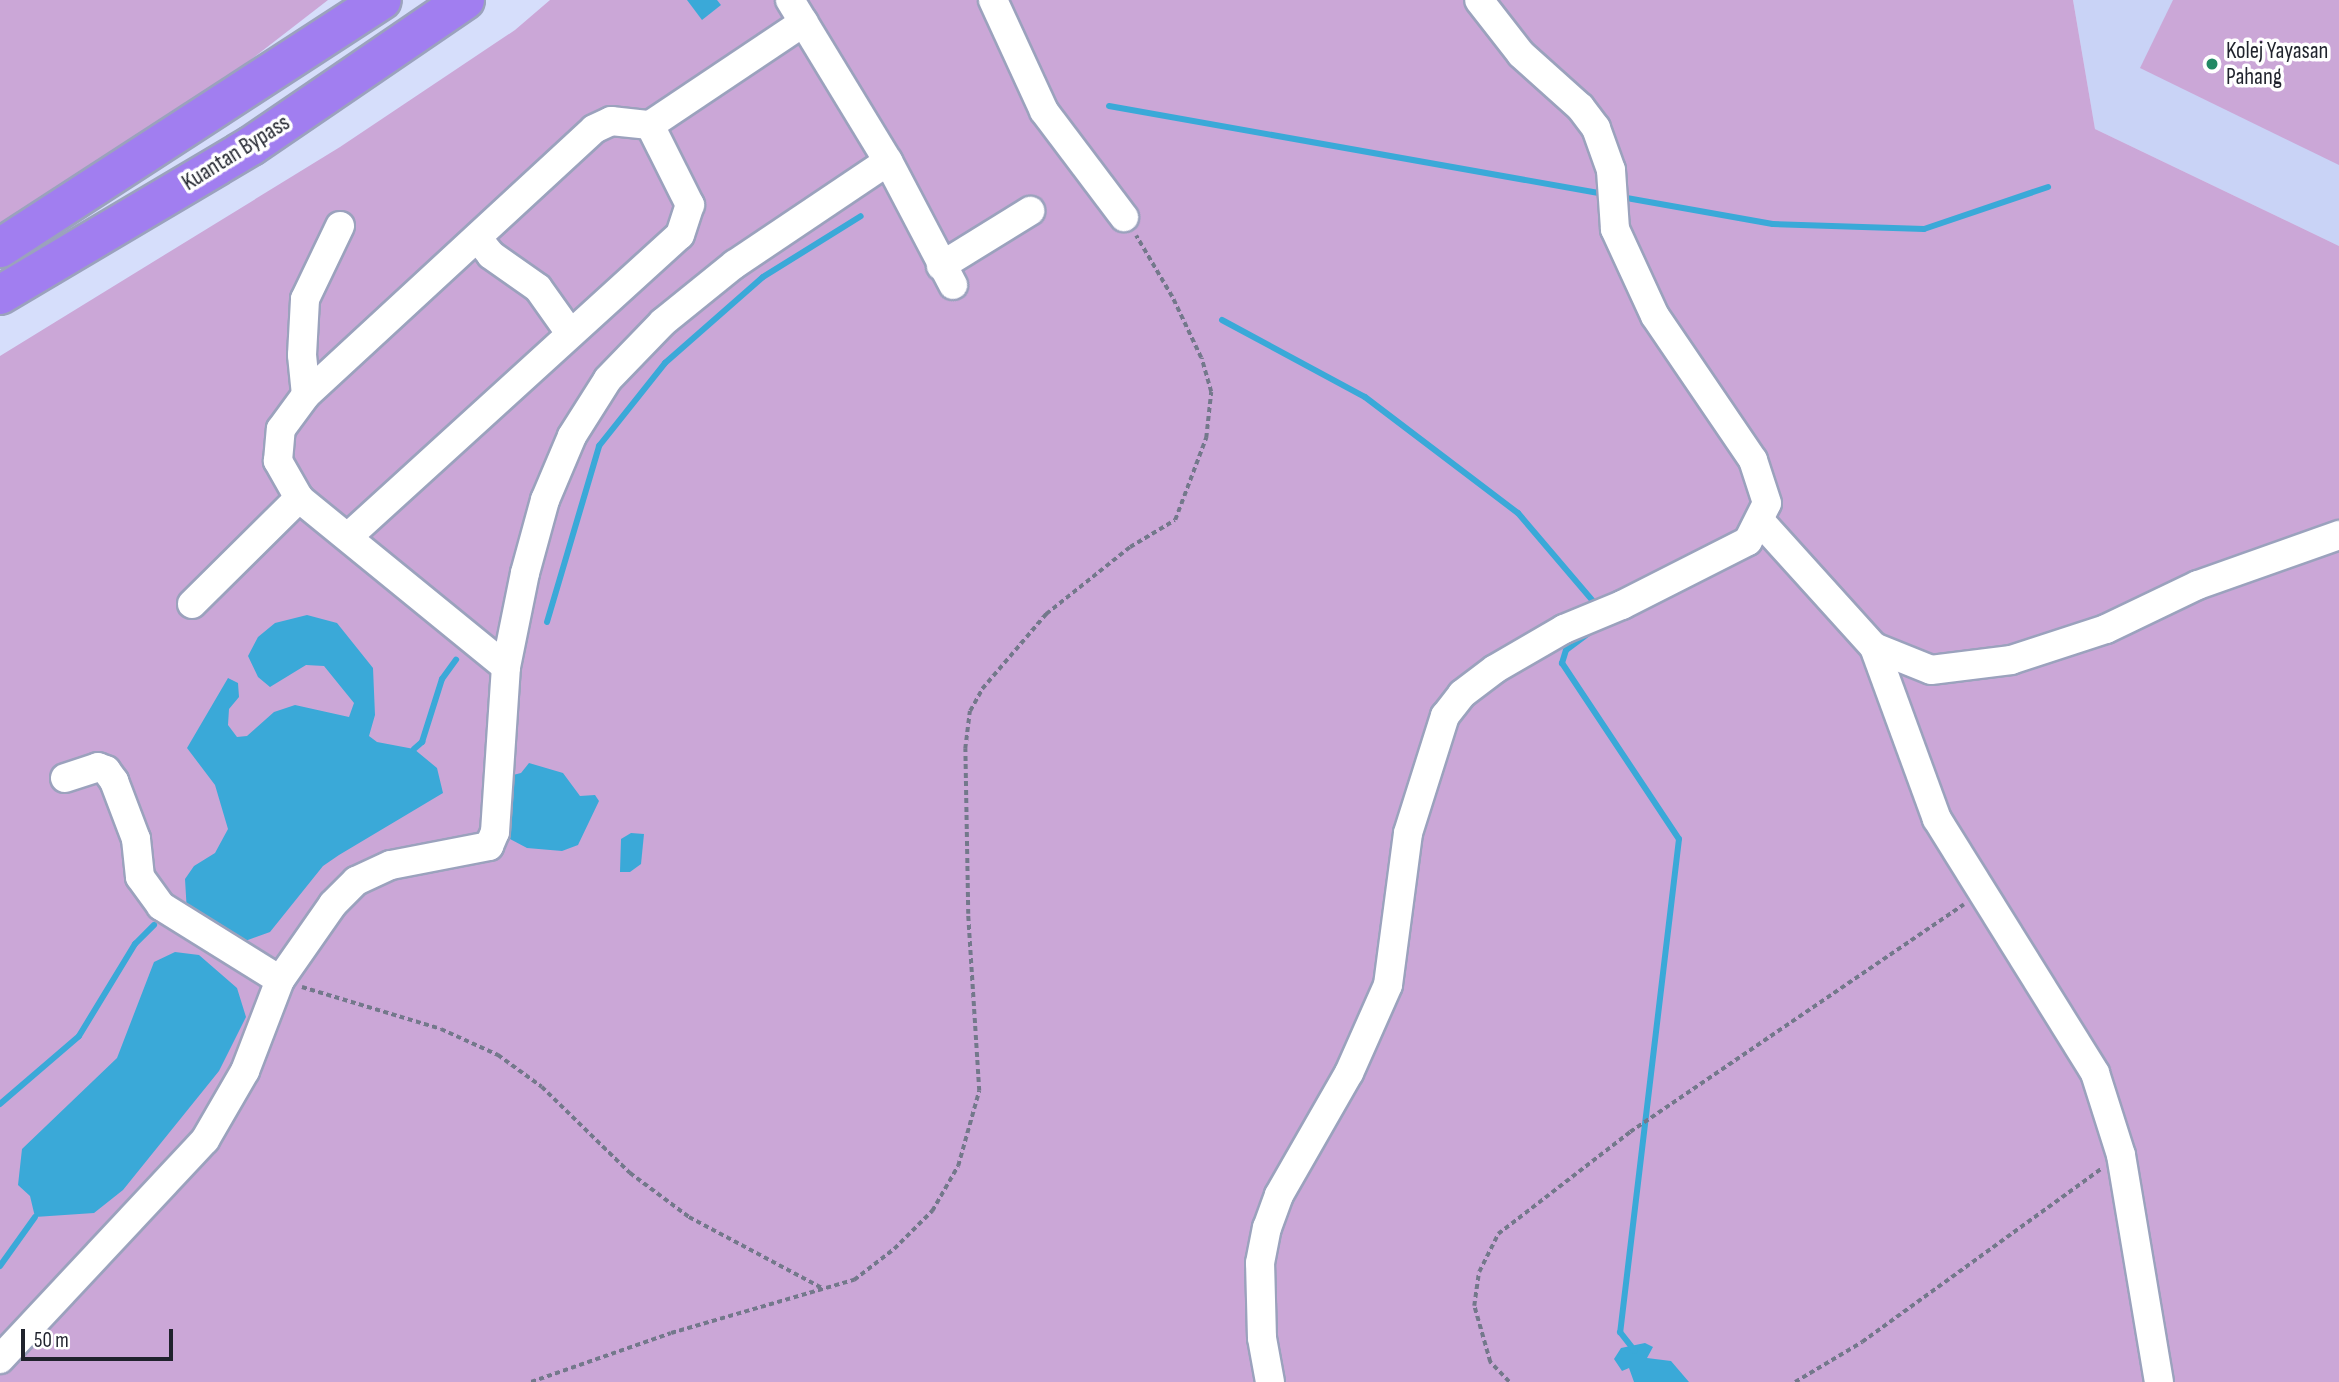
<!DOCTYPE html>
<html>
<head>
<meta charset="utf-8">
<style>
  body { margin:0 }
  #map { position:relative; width:2339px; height:1382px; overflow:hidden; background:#d6defb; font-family:"Sofia Sans Condensed",sans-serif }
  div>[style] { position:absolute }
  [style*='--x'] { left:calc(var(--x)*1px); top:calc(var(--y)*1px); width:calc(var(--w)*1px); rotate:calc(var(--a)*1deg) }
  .built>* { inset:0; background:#c9d3f6 }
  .green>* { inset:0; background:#cba7d7 }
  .water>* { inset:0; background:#3aa9d8 }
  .stream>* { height:6px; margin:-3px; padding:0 3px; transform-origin:3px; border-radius:3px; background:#3aa9d8 }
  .path>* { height:3.5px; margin-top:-1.75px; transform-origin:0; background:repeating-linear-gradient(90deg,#73788b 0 5px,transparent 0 8.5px) }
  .roads { filter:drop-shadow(2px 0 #9ba2bd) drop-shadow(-2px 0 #9ba2bd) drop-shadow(0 2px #9ba2bd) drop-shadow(0 -2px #9ba2bd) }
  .minor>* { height:28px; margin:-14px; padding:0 14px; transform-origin:14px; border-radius:14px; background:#fff }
  .highway>* { height:38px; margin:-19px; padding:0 19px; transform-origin:19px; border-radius:19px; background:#a17ef0 }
  .dots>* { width:19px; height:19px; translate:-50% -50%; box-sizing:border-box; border:4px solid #fff; border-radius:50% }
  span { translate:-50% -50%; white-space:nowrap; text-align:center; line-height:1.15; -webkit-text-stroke:7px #fff; paint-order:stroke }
  .poi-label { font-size:23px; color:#1f222c }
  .left { translate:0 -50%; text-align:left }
  .street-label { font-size:23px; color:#1f222c }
  .scale { position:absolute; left:21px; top:1329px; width:152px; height:32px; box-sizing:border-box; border:4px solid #1f222c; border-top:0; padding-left:9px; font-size:21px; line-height:24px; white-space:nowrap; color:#1f222c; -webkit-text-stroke:5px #fff; paint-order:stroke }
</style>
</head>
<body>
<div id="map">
  <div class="built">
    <div style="clip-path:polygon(2073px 0,2339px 0,2339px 246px,2095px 129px)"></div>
  </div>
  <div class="green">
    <div style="clip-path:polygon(0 0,328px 0,240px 68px,0 227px)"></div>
    <div style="clip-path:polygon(550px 0,2073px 0,2095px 129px,2339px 246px,2339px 1382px,0 1382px,0 356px,340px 147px,515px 30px)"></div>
    <div style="clip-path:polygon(2173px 0,2339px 0,2339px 165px,2140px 68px)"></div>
  </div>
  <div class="water">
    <div style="clip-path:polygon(687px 0,717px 0,721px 5px,702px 20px)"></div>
    <div style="clip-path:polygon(307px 615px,337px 623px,373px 668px,375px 715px,369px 736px,377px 742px,414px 749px,437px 768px,443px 793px,339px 855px,323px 866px,270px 932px,237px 944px,187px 913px,185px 879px,194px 866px,215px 853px,228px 829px,215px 785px,187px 748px,228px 678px,238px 683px,239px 697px,229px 709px,228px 725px,237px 737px,247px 736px,274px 712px,295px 705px,349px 717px,354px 703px,324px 666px,306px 665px,270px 687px,258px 677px,248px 656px,258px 637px,275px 623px)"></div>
    <div style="clip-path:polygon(529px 763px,563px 773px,580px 796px,595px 795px,599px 801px,578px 845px,562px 851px,527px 848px,510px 839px,509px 776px,521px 773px)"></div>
    <div style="clip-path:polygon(631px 833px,644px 834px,641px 864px,630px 872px,620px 872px,621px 839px)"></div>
    <div style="clip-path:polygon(175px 952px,199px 955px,237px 988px,246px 1017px,219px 1071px,123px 1190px,94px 1213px,35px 1217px,30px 1196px,18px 1185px,22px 1149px,117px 1058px,154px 962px)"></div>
    <div style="clip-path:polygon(1645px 1343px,1653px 1347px,1647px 1358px,1671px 1361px,1689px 1382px,1634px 1382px,1629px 1368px,1622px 1371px,1614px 1359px,1621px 1348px)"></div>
  </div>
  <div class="stream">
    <div style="--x:1109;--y:106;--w:503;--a:10.08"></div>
    <div style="--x:1621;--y:197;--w:154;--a:10.1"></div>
    <div style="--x:1773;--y:224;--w:151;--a:1.9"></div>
    <div style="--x:1924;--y:229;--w:131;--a:-18.7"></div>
    <div style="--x:1222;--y:320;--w:162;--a:28.3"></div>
    <div style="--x:1365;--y:397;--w:192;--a:37.2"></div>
    <div style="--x:1518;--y:513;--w:123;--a:49.6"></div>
    <div style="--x:547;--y:622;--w:184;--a:-73.5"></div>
    <div style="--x:599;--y:446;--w:106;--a:-51.5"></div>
    <div style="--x:665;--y:363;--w:130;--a:-41.3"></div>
    <div style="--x:763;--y:277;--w:115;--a:-31.9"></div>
    <div style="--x:1594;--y:629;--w:35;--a:143"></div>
    <div style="--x:1566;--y:650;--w:14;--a:107"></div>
    <div style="--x:1562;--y:663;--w:211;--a:56.4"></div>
    <div style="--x:1679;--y:839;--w:497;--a:96.8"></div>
    <div style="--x:1620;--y:1332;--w:24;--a:52"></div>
    <div style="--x:414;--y:749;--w:11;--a:-41"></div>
    <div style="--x:422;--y:742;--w:66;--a:-72.4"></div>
    <div style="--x:442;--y:679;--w:24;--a:-54"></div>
    <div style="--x:0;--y:1104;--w:104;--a:-40.7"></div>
    <div style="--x:79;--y:1036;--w:108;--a:-58.7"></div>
    <div style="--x:135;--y:944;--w:27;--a:-45"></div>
    <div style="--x:0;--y:1266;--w:60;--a:-54.5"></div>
  </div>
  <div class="path">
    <div style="--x:302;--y:987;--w:145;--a:16.8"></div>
    <div style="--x:441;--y:1029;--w:63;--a:24.5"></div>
    <div style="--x:498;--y:1055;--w:54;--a:36"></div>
    <div style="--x:542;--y:1087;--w:123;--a:44.3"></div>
    <div style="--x:630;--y:1173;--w:74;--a:36.7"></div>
    <div style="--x:689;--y:1217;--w:153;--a:28.1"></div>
    <div style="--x:531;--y:1382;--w:148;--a:-19.3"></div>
    <div style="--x:671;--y:1333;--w:191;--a:-16.2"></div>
    <div style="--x:854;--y:1280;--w:51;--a:-37.8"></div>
    <div style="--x:894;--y:1249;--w:54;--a:-45"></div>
    <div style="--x:932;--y:1211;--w:52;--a:-60"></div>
    <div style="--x:958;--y:1166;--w:78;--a:-74.4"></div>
    <div style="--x:979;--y:1091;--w:177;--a:-93.6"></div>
    <div style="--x:968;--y:914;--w:165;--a:-91"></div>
    <div style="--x:965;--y:749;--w:38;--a:-83"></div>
    <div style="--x:970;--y:711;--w:25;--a:-61"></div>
    <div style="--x:982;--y:689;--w:99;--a:-49.5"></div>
    <div style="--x:1046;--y:614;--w:107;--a:-38.6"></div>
    <div style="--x:1130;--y:547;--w:52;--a:-31"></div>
    <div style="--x:1175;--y:520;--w:88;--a:-69.3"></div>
    <div style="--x:1206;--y:438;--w:46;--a:-83.8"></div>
    <div style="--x:1211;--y:392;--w:35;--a:-106"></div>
    <div style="--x:1201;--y:358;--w:68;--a:-115.4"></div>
    <div style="--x:1172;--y:297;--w:71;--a:-120.5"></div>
    <div style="--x:1509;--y:1382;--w:28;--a:-134"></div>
    <div style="--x:1490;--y:1362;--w:58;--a:-105.9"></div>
    <div style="--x:1474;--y:1306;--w:34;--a:-82"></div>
    <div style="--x:1479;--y:1272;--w:42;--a:-63.4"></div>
    <div style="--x:1498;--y:1234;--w:167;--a:-37.7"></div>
    <div style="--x:1630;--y:1132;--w:404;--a:-34.3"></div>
    <div style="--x:1795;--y:1382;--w:78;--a:-30.8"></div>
    <div style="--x:1862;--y:1342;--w:295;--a:-35.9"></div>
  </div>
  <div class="roads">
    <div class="minor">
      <div style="--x:790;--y:0;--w:188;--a:58.7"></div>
      <div style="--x:888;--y:161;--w:140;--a:62.3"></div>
      <div style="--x:993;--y:0;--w:122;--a:65.3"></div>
      <div style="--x:1044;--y:111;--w:133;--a:53"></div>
      <div style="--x:479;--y:240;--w:19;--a:51"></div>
      <div style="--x:491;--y:255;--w:57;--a:35.1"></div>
      <div style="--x:538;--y:288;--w:55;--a:54.6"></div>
      <div style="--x:941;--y:266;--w:105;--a:-31.7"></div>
      <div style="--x:306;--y:395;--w:40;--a:-95.7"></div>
      <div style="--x:302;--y:355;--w:56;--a:-86.9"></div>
      <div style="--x:305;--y:299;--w:81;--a:-64.4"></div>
      <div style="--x:1761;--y:522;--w:169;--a:47.9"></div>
      <div style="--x:1874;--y:647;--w:61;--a:22"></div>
      <div style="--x:1931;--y:670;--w:81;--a:-7.1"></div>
      <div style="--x:2011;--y:660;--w:100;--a:-18.1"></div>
      <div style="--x:2106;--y:629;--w:102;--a:-25.6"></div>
      <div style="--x:2198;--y:585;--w:150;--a:-19.5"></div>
      <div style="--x:349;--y:536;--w:447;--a:-42.3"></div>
      <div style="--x:680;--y:235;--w:32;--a:-72"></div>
      <div style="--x:690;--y:205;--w:89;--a:-116.6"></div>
      <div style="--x:192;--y:604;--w:151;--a:-44.7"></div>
      <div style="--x:1874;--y:647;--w:183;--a:69.9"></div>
      <div style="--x:1937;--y:819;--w:299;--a:58.1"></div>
      <div style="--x:2095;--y:1073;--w:86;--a:72.4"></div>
      <div style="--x:2121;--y:1155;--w:230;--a:80.5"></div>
      <div style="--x:506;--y:667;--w:267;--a:-140.8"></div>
      <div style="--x:299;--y:498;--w:43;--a:-119.6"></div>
      <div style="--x:278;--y:461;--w:32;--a:-85"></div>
      <div style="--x:281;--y:429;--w:42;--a:-53.7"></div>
      <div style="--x:306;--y:395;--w:392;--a:-42.7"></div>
      <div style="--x:594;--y:129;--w:19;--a:-25"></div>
      <div style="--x:611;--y:121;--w:39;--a:6"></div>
      <div style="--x:650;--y:125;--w:185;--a:-33.8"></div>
      <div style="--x:65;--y:778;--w:35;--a:-18"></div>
      <div style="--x:98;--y:767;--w:9;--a:21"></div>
      <div style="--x:106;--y:770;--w:14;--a:54"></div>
      <div style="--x:114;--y:781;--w:62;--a:69.2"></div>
      <div style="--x:136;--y:839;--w:38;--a:84"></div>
      <div style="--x:140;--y:877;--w:36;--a:54"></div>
      <div style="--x:161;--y:906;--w:140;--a:31.9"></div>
      <div style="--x:0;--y:1359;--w:300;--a:-46.9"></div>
      <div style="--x:205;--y:1140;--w:80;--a:-59.9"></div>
      <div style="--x:245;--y:1071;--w:97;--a:-69"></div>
      <div style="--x:280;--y:980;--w:93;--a:-55.1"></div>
      <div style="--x:333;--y:904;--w:33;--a:-45"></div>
      <div style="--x:356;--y:881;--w:38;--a:-25"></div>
      <div style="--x:391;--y:865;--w:100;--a:-11"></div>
      <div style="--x:489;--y:846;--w:15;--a:-67"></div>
      <div style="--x:495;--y:832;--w:165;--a:-86.2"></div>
      <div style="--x:506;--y:667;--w:96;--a:-78.6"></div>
      <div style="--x:525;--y:573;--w:76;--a:-74.7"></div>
      <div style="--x:545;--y:500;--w:69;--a:-67.1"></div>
      <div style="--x:572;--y:436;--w:67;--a:-57.7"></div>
      <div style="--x:608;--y:379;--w:79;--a:-46"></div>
      <div style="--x:663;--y:322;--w:92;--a:-38.9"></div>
      <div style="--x:735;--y:264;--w:184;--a:-33.9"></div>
      <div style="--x:1270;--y:1382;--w:45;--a:-100.3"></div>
      <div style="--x:1262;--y:1338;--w:75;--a:-91.5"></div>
      <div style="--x:1260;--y:1263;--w:36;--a:-79"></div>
      <div style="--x:1267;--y:1228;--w:35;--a:-70"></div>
      <div style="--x:1279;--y:1195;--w:141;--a:-60.2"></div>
      <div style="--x:1349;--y:1073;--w:96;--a:-66.1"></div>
      <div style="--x:1388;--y:985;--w:153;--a:-82.5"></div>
      <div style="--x:1408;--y:833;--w:123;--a:-72.5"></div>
      <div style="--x:1445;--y:716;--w:28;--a:-52"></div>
      <div style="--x:1462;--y:694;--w:41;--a:-37.1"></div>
      <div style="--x:1495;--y:669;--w:80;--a:-30.1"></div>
      <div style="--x:1564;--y:629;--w:63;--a:-22.5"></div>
      <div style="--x:1622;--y:605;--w:141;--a:-26.9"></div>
      <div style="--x:1748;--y:541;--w:42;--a:-63.4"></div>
      <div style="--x:1767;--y:503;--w:45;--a:-108"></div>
      <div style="--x:1753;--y:460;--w:174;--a:-124.2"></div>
      <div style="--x:1655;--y:316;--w:96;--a:-114.7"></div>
      <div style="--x:1615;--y:229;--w:59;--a:-93.9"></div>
      <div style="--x:1611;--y:170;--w:45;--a:-109.7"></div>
      <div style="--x:1596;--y:128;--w:26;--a:-127"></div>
      <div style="--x:1580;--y:107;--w:79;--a:-138.1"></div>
      <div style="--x:1521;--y:54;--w:68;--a:-127.9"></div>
    </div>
    <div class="highway">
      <div style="--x:0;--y:248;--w:455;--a:-33"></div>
      <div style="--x:0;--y:295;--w:292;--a:-30.7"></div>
      <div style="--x:251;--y:146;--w:259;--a:-34.3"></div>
    </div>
  </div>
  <div class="dots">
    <div style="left:2212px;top:64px;background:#228864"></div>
  </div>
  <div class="poi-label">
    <span class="left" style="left:2226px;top:64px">Kolej Yayasan<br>Pahang</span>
  </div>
  <div class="street-label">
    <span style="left:236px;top:153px;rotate:-32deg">Kuantan Bypass</span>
  </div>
  <div class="scale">50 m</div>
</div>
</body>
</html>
